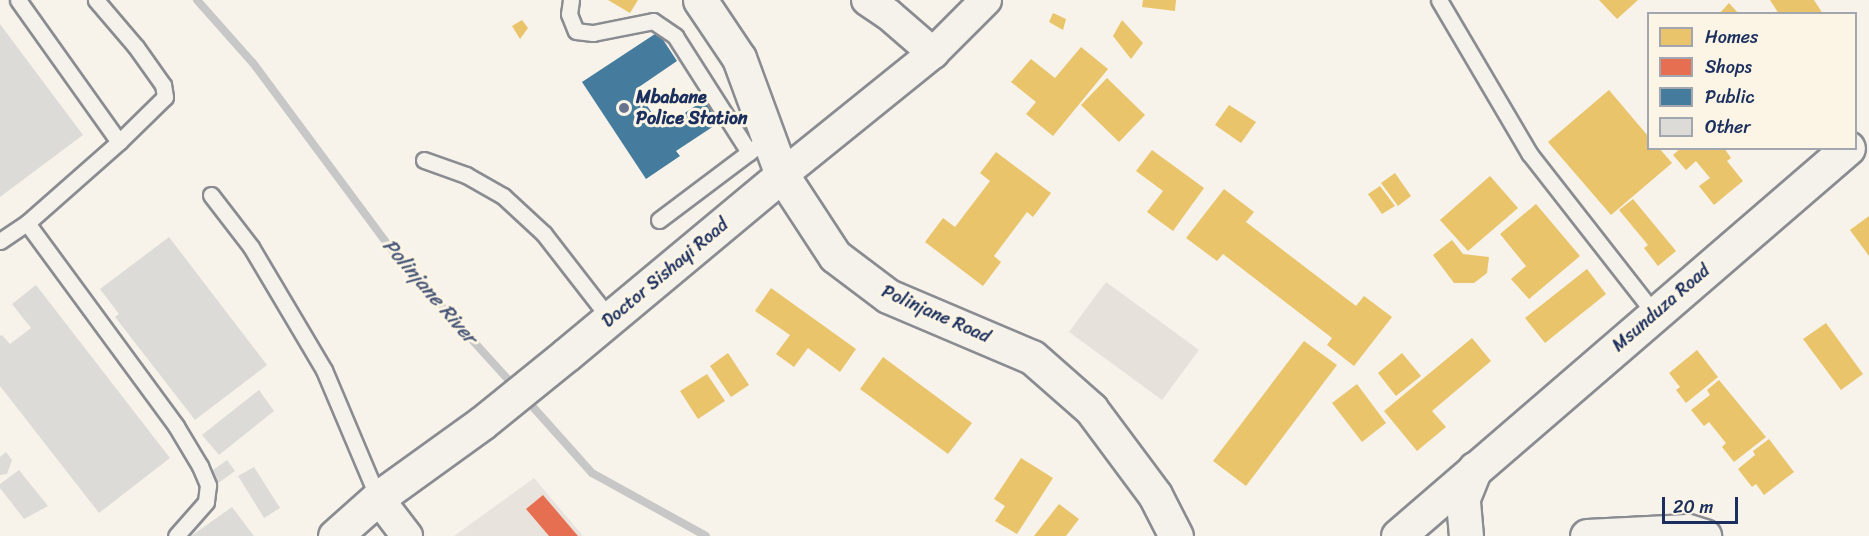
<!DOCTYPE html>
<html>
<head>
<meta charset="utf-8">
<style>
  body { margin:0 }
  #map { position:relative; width:1869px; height:536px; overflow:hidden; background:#f7f3ea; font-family:Sriracha,sans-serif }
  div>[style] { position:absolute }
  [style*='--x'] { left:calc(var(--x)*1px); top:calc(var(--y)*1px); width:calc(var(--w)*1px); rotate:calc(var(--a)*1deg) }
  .built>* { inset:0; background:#e8e4dd }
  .green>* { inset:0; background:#e6e2db }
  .homes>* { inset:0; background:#e9c46a }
  .shops>* { inset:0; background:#e76f51 }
  .public>* { inset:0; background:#457b9d }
  .stream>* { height:8px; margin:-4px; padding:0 4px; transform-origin:4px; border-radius:4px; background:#c7c7c7 }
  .building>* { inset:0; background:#dddbd7 }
  .roads { filter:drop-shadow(2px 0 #8a8c91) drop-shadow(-2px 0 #8a8c91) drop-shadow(0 2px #8a8c91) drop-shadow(0 -2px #8a8c91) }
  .service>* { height:15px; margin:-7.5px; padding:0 7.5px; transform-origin:7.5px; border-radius:7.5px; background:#f5f2ec }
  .minor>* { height:30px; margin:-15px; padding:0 15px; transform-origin:15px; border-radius:15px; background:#f5f2ec }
  .tertiary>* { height:33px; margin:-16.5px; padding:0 16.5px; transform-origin:16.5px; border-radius:16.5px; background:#f5f2ec }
  .dots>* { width:16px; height:16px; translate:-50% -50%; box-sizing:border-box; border:3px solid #fcf5e5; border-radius:50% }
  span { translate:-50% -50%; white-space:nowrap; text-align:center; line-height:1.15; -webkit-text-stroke:6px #fcf5e5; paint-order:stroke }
  .poi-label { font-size:18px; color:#1b2f5e; font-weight:700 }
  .left { translate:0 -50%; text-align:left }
  .street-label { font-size:18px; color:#1b2f5e }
  .water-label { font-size:20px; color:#485779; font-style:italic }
  .legend { position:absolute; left:1647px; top:12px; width:210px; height:138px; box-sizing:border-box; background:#fcf5e5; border:2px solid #a2a6af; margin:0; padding:8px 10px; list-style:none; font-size:18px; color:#1b2f5e }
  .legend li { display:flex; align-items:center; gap:12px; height:30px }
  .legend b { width:30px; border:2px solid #a2a6af }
  .scale { position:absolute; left:1662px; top:497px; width:76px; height:27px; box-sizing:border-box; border:3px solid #1b2f5e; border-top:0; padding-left:8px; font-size:18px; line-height:21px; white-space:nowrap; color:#1b2f5e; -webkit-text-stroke:4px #fcf5e5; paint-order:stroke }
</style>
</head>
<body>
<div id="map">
  <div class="built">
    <div style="clip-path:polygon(534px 478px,583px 536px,454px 536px)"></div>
  </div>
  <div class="green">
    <div style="clip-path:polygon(1106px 282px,1199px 350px,1162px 400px,1069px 332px)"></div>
  </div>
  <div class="homes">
    <div style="clip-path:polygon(608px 0,638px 0,630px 13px)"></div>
    <div style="clip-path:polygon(1143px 0,1176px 0,1175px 11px,1142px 7px)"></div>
    <div style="clip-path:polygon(1599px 0,1638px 0,1617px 19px)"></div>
    <div style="clip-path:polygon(1770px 0,1814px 0,1823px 14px,1779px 14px)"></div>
    <div style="clip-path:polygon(1729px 3px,1739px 14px,1719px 14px)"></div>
    <div style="clip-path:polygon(1053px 13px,1066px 19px,1063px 30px,1049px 22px)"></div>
    <div style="clip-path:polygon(522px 20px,528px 28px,520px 39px,512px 26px)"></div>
    <div style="clip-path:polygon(1122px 20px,1143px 43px,1131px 59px,1113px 36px)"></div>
    <div style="clip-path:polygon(1081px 47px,1108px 69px,1053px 136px,1026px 114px,1036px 102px,1011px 82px,1031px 59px,1055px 78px)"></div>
    <div style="clip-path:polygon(1107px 78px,1145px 115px,1119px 142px,1081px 105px)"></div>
    <div style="clip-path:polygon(1609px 90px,1648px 136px,1648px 148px,1659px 148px,1672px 163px,1611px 215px,1548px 142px)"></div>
    <div style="clip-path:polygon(1229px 105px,1256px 122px,1241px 143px,1215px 125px)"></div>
    <div style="clip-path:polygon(1681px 148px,1724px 148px,1731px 158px,1727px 161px,1743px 181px,1714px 205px,1699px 186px,1710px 178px,1696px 161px,1686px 170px,1673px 155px)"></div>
    <div style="clip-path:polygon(1152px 150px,1204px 188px,1173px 231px,1147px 212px,1163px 191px,1136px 171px)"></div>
    <div style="clip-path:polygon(996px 152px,1051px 193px,1033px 217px,1027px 212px,994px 256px,1001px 262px,983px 286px,925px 242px,943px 218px,955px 227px,990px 181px,980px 173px)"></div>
    <div style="clip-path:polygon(1395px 173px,1411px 196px,1398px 206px,1381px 183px)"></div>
    <div style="clip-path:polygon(1490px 176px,1518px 208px,1468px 251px,1440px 220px)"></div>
    <div style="clip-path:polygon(1380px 186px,1395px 206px,1382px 214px,1368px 194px)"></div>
    <div style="clip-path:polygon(1224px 189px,1254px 212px,1246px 222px,1356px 306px,1364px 296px,1392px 317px,1354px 366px,1327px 345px,1332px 338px,1223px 254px,1217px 261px,1186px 238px)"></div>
    <div style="clip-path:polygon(1633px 199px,1676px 251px,1658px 266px,1644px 248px,1648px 245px,1619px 210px)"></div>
    <div style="clip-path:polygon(1536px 204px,1580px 256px,1529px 299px,1511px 279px,1526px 266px,1500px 234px)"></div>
    <div style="clip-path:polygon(1869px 216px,1869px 256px,1850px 230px)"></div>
    <div style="clip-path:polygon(1452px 240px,1463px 254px,1489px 257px,1487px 273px,1474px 283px,1454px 283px,1433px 255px)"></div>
    <div style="clip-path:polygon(1587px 269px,1606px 294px,1545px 343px,1525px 318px)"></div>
    <div style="clip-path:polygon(771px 288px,856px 349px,840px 372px,808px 348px,794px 367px,776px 354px,790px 335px,755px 311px)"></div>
    <div style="clip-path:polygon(1826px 323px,1863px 374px,1841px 390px,1803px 339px)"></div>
    <div style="clip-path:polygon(1472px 338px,1491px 361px,1432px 411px,1446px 427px,1417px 451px,1384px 411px)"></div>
    <div style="clip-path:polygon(1304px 341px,1337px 365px,1246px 486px,1213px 461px)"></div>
    <div style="clip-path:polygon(1697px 350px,1718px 377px,1686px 403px,1676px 390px,1680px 387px,1669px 373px)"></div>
    <div style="clip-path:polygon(728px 353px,749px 385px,731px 397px,710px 366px)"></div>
    <div style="clip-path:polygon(1402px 353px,1421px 376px,1396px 396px,1378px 373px)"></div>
    <div style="clip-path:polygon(883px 357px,972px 423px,948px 454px,860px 389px)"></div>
    <div style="clip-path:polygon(707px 374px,725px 401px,698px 419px,680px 391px)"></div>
    <div style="clip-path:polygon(1719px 380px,1766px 437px,1734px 462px,1722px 447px,1726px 443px,1709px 422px,1704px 426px,1691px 410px,1710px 395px,1707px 390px)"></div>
    <div style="clip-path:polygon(1357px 384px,1386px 423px,1362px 442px,1332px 403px)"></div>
    <div style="clip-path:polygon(1769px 439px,1794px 472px,1764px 495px,1756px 484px,1752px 487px,1738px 469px,1755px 455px,1753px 451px)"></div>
    <div style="clip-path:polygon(1021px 458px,1053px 478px,1017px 534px,995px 521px,1005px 506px,994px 499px)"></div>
    <div style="clip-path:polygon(1059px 504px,1079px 519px,1066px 536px,1034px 536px)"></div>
  </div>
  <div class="shops">
    <div style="clip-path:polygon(543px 495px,578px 536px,549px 536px,526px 509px)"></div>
  </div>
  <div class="public">
    <div style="clip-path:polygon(658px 32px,677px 61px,636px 89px,662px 128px,709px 97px,723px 120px,676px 151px,680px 156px,646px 179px,582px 82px)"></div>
  </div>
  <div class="stream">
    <div style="--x:197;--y:0;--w:84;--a:48.4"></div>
    <div style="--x:253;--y:63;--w:242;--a:53.4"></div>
    <div style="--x:397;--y:257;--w:174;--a:47.8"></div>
    <div style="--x:524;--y:397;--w:102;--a:48.2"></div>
    <div style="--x:592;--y:473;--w:130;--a:28.9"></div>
  </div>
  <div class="building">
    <div style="clip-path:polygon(0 24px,83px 135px,0 197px)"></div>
    <div style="clip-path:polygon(169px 237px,267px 365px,195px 420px,115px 317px,119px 314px,100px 289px)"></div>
    <div style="clip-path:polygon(36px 285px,170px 458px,99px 513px,0 386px,0 336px,2px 335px,10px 344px,31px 328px,12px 304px)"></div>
    <div style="clip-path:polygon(259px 390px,274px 411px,219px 455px,202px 435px)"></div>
    <div style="clip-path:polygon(6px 452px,12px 460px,7px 474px,0 475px,0 457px)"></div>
    <div style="clip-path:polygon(227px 460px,235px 471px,214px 486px,206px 475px)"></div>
    <div style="clip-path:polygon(254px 467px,280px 508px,264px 518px,238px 476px)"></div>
    <div style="clip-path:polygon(19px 470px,48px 506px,24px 519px,0 488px,0 484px)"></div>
    <div style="clip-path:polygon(232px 507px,254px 536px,191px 536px)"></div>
  </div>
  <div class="roads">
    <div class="service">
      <div style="--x:18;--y:0;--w:174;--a:54.6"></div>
      <div style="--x:571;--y:0;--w:14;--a:98"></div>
      <div style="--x:569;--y:14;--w:18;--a:68"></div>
      <div style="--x:576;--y:31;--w:17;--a:7"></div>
      <div style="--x:593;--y:33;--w:61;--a:-11.3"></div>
      <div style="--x:653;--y:21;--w:27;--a:34"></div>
      <div style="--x:675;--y:36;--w:138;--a:57.5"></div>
      <div style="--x:1439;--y:0;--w:178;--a:59.5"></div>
      <div style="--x:1529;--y:153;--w:204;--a:52"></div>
      <div style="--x:424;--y:160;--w:45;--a:19.7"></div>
      <div style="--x:466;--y:175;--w:43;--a:29.6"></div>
      <div style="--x:503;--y:196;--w:56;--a:42.8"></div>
      <div style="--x:544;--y:234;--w:108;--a:52.2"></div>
      <div style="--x:211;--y:195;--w:66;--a:52.4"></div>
      <div style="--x:251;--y:247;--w:143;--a:59.3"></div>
      <div style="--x:324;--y:370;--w:139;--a:67.1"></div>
      <div style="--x:659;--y:220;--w:121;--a:-37"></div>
      <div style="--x:27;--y:223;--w:252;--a:53.7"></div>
      <div style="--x:176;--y:426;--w:47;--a:59"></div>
      <div style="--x:200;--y:466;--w:21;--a:67"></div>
      <div style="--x:208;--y:485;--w:17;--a:97"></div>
      <div style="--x:206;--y:502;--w:45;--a:131.4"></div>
      <div style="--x:0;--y:241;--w:32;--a:-34"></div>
      <div style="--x:27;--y:223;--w:123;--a:-41.4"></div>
      <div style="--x:119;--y:142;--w:64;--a:-44.4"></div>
      <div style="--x:165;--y:97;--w:12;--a:-99"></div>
      <div style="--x:163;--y:85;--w:47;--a:-125.4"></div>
      <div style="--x:136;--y:47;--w:62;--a:-130.4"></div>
    </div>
    <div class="minor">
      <div style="--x:867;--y:0;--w:25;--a:34"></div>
      <div style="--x:888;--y:14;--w:60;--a:40.9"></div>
      <div style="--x:782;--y:175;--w:194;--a:-38.9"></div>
      <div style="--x:933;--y:53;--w:75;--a:-45"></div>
      <div style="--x:378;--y:498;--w:48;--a:52.7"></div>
    </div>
    <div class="tertiary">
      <div style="--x:700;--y:0;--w:70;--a:56.1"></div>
      <div style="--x:739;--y:58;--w:125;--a:69.8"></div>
      <div style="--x:782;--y:175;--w:97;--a:56.8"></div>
      <div style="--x:835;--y:256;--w:66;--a:37"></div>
      <div style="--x:888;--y:296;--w:156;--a:23"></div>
      <div style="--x:1032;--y:357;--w:79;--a:41.4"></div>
      <div style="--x:1091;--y:409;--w:107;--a:53.3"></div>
      <div style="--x:1155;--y:495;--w:46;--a:62.9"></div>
      <div style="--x:335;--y:536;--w:57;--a:-41.5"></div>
      <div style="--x:378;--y:498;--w:128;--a:-35.8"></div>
      <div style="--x:482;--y:423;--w:108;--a:-39"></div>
      <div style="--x:566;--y:355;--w:281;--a:-39.8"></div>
      <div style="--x:1398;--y:536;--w:594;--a:-40.77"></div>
      <div style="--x:1466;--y:536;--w:38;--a:-95"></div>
      <div style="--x:1463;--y:498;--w:32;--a:-68"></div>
      <div style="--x:1587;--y:536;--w:101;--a:-2.8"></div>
      <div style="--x:1688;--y:531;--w:17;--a:17"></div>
    </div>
  </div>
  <div class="dots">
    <div style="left:624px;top:108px;background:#68748f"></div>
  </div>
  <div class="poi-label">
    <span class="left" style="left:636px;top:108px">Mbabane<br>Police Station</span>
  </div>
  <div class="street-label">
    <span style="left:665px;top:273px;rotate:-40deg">Doctor Sishayi Road</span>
    <span style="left:1661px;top:308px;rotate:-41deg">Msunduza Road</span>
    <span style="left:936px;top:314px;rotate:24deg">Polinjane Road</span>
  </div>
  <div class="water-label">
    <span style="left:430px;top:291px;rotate:49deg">Polinjane River</span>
  </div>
  <ul class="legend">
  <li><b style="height:16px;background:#e9c46a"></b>Homes</li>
  <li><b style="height:16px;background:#e76f51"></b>Shops</li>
  <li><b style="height:16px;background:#457b9d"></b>Public</li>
  <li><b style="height:16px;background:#dddbd7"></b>Other</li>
  </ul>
  <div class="scale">20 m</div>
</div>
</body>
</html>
